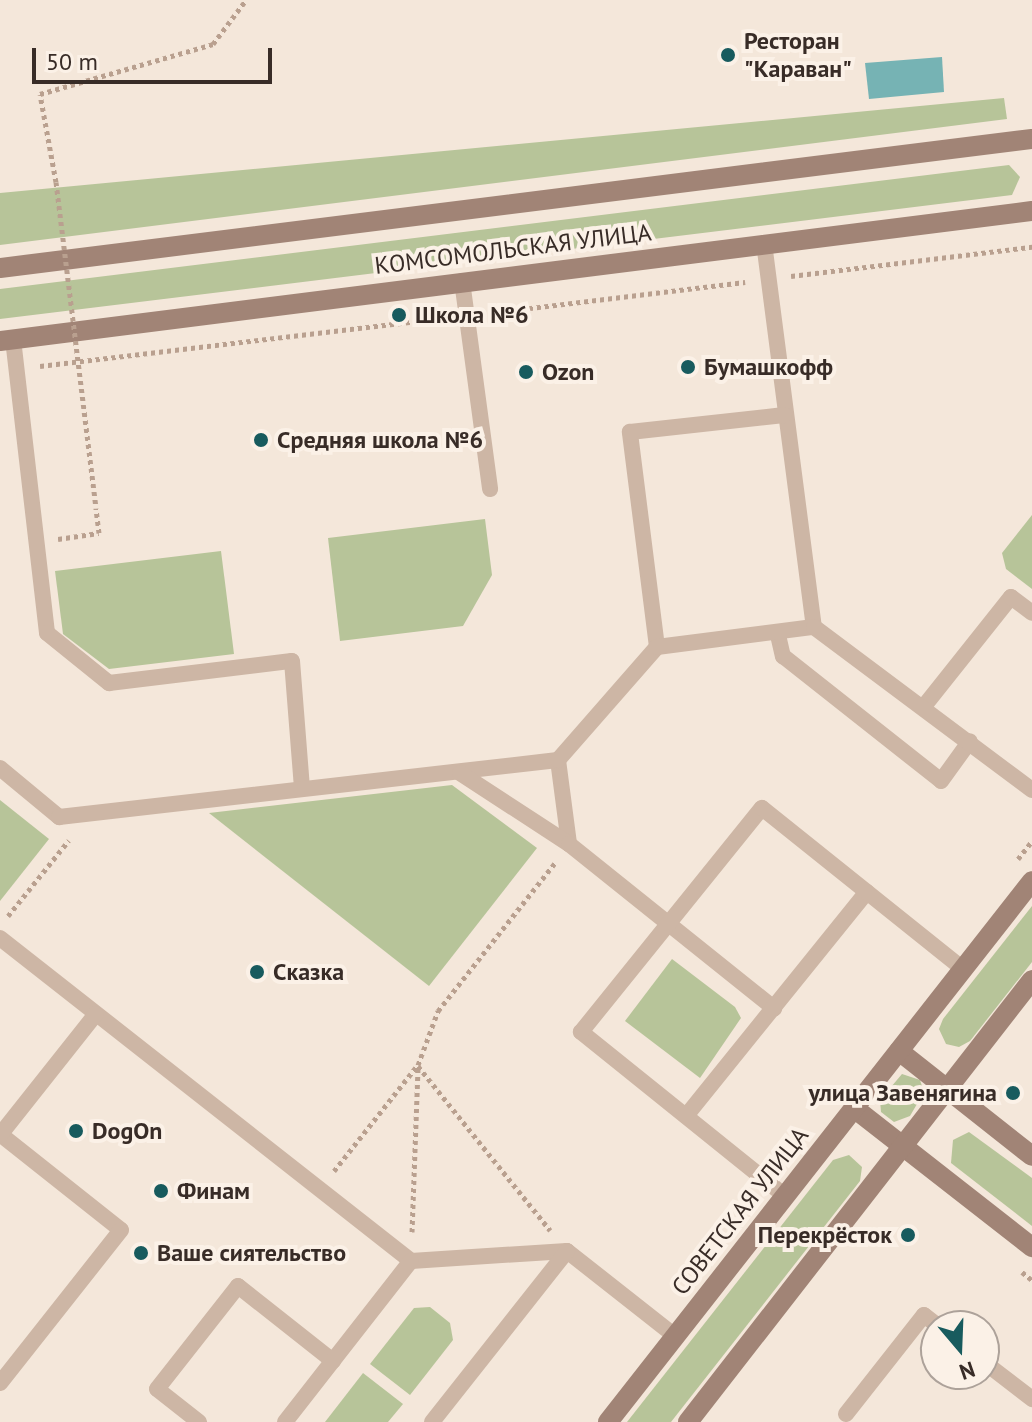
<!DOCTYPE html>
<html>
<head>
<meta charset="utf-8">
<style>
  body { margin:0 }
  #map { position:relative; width:1032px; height:1422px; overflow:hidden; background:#f4e7da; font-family:"PT Sans",sans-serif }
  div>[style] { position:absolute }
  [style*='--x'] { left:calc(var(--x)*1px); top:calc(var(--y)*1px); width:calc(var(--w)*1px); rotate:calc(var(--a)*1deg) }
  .green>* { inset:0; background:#b7c499 }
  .water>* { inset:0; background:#76b3b4 }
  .path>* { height:5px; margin-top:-2.5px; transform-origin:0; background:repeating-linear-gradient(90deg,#b9a08f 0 4px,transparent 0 8px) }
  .lane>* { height:16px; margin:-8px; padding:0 8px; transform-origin:8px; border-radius:8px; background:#cdb6a5 }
  .secondary>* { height:20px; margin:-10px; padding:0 10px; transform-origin:10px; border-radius:10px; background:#a18476 }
  .path-bridge>* { height:5px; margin-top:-2.5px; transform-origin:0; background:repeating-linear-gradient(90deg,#b9a08f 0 4px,transparent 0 8px) }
  .dots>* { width:22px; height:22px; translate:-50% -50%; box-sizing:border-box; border:4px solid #fbf1e7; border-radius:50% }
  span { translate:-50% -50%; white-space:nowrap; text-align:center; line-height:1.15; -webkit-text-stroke:8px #fbf1e7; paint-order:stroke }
  .poi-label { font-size:24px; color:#382c27; font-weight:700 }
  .left { translate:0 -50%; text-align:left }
  .right { translate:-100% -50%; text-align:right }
  .street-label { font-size:24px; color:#382c27 }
  .north { position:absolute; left:920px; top:1310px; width:80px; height:80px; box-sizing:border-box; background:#fbf1e7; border:2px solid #ada29a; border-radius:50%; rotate:161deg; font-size:22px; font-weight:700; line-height:32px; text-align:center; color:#382c27 }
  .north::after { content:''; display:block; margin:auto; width:28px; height:36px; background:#185b5e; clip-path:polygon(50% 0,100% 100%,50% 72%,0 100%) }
  .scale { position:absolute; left:32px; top:48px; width:240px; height:36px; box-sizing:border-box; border:4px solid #382c27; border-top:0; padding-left:10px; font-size:24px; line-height:28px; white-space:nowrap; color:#382c27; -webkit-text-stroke:6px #fbf1e7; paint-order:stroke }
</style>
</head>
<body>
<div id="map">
  <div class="green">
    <div style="clip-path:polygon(1004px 98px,1007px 119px,0 245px,0 193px)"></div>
    <div style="clip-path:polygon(1009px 165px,1020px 177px,1012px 195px,0 319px,0 289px)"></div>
    <div style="clip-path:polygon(1032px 515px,1032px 589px,1006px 569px,1002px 553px)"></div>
    <div style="clip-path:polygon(485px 519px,492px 575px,463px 626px,340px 641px,328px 538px)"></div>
    <div style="clip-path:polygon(221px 551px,234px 654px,109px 669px,63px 634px,55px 571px)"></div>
    <div style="clip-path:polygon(452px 785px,537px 848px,429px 986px,209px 813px)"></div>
    <div style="clip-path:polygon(0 800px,49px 839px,0 901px)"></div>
    <div style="clip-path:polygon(1032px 906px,1032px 962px,970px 1041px,959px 1047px,946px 1044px,939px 1029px,943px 1019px)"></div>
    <div style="clip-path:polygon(672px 959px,735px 1007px,741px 1018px,700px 1078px,625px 1021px)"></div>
    <div style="clip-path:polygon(902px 1074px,920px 1080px,924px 1092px,910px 1116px,894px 1122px,881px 1112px,880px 1100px)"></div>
    <div style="clip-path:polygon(969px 1132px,1032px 1178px,1032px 1226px,951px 1163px,953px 1140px)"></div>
    <div style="clip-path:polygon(849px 1155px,862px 1167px,860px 1181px,671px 1422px,627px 1422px,833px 1160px)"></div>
    <div style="clip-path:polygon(430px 1307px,450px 1323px,453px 1340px,410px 1395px,370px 1364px,414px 1308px)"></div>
    <div style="clip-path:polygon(363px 1373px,403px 1404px,388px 1422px,325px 1422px)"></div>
  </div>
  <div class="water">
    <div style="clip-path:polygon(942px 57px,944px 92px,869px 99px,865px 63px)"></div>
  </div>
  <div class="path">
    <div style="--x:56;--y:182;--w:89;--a:-100.3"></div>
    <div style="--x:40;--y:94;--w:180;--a:-16.1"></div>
    <div style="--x:213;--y:44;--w:55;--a:-53.1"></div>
    <div style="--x:791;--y:276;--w:243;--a:-6.9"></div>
    <div style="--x:489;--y:313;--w:258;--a:-6.9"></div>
    <div style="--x:40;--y:366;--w:406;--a:-6.8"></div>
    <div style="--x:58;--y:539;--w:41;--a:-8.3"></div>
    <div style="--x:99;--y:533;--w:25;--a:-97"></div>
    <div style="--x:1018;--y:859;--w:23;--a:-52"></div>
    <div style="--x:8;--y:916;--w:97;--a:-51.2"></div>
    <div style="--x:418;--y:1066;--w:211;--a:51.2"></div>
    <div style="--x:334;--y:1171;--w:134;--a:-51.7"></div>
    <div style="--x:412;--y:1232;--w:167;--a:-87.9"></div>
    <div style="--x:418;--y:1065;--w:58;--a:-69.7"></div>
    <div style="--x:438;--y:1011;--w:189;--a:-51.7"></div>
    <div style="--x:1022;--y:1272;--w:13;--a:39"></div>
  </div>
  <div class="lane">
    <div style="--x:764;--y:243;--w:387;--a:82.6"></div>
    <div style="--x:462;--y:281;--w:210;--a:82.3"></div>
    <div style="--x:13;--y:339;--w:296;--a:83.4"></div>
    <div style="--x:47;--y:633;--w:80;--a:38.9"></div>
    <div style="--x:109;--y:683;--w:184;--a:-6.9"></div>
    <div style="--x:292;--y:661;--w:127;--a:85.5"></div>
    <div style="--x:778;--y:635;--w:22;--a:77"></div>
    <div style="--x:783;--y:656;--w:201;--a:38.3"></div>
    <div style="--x:941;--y:781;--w:49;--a:-54.1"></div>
    <div style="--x:657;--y:647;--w:217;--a:-97.2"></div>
    <div style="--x:630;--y:432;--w:155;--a:-6.3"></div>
    <div style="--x:925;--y:705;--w:138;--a:-51.5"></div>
    <div style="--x:1011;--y:597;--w:26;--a:37"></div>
    <div style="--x:558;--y:760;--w:85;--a:82.5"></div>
    <div style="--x:0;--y:768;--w:77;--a:39.7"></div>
    <div style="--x:59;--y:817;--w:502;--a:-6.52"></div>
    <div style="--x:558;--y:760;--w:150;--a:-48.8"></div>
    <div style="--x:657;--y:647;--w:158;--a:-7.3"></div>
    <div style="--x:814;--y:627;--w:272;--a:36.8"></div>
    <div style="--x:460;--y:773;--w:130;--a:33.1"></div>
    <div style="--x:569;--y:844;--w:263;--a:38.7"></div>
    <div style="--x:0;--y:938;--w:523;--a:38.16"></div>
    <div style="--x:411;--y:1261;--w:156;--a:-3.7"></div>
    <div style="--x:567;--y:1251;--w:137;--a:38.2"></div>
    <div style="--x:686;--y:1116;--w:288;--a:-51.1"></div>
    <div style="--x:0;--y:1134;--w:154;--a:38.4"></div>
    <div style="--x:121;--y:1230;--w:195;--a:128.3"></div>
    <div style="--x:0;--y:1135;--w:154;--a:-51.6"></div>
    <div style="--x:785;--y:1196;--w:262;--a:-141.2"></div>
    <div style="--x:581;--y:1032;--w:288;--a:-51.1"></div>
    <div style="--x:762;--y:808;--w:258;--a:38.7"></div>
    <div style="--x:984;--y:1362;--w:61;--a:37.6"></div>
    <div style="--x:846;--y:1414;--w:126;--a:-51.8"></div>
    <div style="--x:924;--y:1315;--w:18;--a:38"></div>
    <div style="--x:199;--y:1422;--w:53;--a:-141.8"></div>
    <div style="--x:157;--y:1389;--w:131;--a:-51.8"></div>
    <div style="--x:238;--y:1286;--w:121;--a:38.3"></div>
    <div style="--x:285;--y:1422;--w:204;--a:-52"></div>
    <div style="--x:432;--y:1422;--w:218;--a:-51.7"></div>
  </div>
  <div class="secondary">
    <div style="--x:0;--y:268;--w:1040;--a:-7.13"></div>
    <div style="--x:0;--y:341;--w:1040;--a:-7.18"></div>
    <div style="--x:899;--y:1051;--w:169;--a:38.3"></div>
    <div style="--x:854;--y:1108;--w:226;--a:38"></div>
    <div style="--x:608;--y:1422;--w:687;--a:-51.91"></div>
    <div style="--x:688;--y:1422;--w:560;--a:-52.11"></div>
  </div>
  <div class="path-bridge">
    <div style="--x:56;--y:182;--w:328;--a:83"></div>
  </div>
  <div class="dots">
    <div style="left:728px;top:55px;background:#185b5e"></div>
    <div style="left:399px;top:315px;background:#185b5e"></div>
    <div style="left:688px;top:367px;background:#185b5e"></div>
    <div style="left:526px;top:372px;background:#185b5e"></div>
    <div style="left:261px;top:440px;background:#185b5e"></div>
    <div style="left:257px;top:972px;background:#185b5e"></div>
    <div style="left:1013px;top:1093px;background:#185b5e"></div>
    <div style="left:76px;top:1131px;background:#185b5e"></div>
    <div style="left:161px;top:1191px;background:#185b5e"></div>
    <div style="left:908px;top:1235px;background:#185b5e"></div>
    <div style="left:141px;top:1253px;background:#185b5e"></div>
  </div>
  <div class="poi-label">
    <span class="left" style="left:744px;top:55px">Ресторан<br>"Караван"</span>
    <span class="left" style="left:415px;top:315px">Школа №6</span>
    <span class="left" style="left:704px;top:367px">Бумашкофф</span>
    <span class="left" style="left:542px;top:372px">Ozon</span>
    <span class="left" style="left:277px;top:440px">Средняя школа №6</span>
    <span class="left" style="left:273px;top:972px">Сказка</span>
    <span class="right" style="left:997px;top:1093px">улица Завенягина</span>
    <span class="left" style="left:92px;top:1131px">DogOn</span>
    <span class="left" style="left:177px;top:1191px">Финам</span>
    <span class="right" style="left:892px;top:1235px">Перекрёсток</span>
    <span class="left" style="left:157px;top:1253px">Ваше сиятельство</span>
  </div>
  <div class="street-label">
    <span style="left:513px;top:249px;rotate:-7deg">КОМСОМОЛЬСКАЯ УЛИЦА</span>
    <span style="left:740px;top:1211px;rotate:-52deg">СОВЕТСКАЯ УЛИЦА</span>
  </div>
  <div class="north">N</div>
  <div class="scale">50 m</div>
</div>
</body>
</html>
